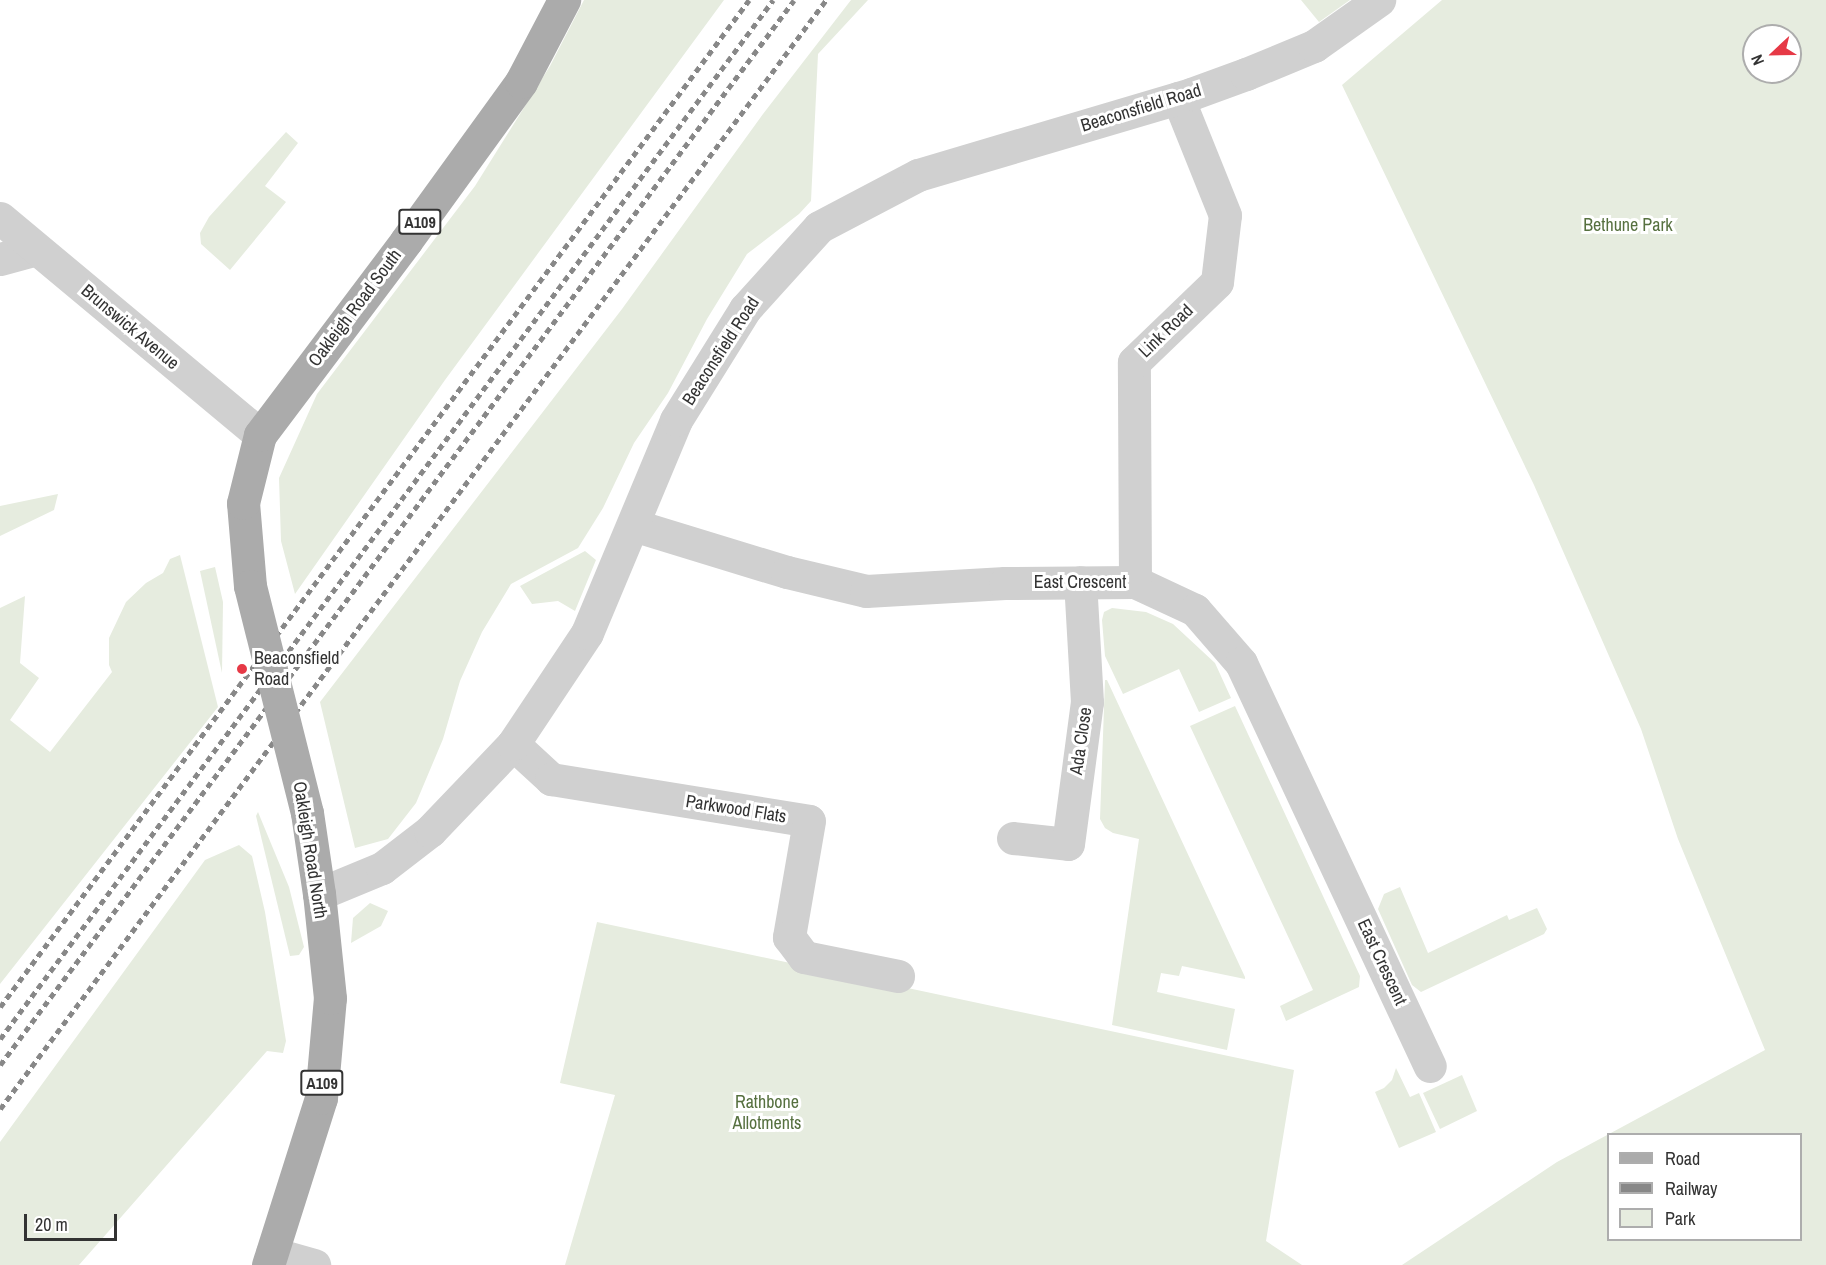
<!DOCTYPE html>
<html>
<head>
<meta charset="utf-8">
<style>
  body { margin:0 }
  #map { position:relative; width:1826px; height:1265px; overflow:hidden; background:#fff; font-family:"Archivo Narrow",sans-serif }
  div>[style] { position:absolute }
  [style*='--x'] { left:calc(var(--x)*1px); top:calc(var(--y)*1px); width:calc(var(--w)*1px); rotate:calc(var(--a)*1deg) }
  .green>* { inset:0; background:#e6ecdf }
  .minor>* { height:33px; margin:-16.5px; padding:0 16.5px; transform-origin:16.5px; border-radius:16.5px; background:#d0d0d0 }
  .tertiary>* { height:33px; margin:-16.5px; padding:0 16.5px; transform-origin:16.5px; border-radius:16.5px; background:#d0d0d0 }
  .primary>* { height:33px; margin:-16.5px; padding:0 16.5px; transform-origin:16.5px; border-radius:16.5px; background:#ababab }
  .rail>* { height:4.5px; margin-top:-2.25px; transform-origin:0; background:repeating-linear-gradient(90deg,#888 0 6px,transparent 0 10.5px) }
  .primary-bridge>* { height:33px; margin:-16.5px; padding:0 16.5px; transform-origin:16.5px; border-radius:16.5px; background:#ababab }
  .dots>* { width:16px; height:16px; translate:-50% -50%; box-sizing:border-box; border:3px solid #fff; border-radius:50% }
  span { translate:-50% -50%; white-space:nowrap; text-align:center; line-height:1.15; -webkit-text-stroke:6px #fff; paint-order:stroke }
  .shield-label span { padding:2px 4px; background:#fff; border:2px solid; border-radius:4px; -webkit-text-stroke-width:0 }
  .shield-label { font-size:16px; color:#333; font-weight:700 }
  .street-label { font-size:18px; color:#333 }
  .park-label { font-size:18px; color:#56703f }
  .poi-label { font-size:18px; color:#333 }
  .left { translate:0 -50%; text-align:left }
  .legend { position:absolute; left:1607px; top:1133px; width:195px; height:108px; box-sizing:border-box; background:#fff; border:2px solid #adadad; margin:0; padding:8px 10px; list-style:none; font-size:18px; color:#333 }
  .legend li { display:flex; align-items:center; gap:12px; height:30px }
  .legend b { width:30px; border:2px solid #adadad }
  .north { position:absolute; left:1742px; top:24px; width:60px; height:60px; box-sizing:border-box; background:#fff; border:2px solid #adadad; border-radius:50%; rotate:248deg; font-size:16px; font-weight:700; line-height:24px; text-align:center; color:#333 }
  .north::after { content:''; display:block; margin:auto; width:21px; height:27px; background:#e63946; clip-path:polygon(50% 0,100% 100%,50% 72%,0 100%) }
  .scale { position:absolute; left:24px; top:1214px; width:93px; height:27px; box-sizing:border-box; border:3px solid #333; border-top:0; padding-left:8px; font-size:18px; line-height:21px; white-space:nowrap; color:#333; -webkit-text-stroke:4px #fff; paint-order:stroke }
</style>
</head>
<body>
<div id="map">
  <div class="green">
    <div style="clip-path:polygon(584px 0,724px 0,445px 380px,295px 594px,281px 541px,279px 478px,317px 394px,475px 186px,550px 66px)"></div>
    <div style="clip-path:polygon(851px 0,868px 0,818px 54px,811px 201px,799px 214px,747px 254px,707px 319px,668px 393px,634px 443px,603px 508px,578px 548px,511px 584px,482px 632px,460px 681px,443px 739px,416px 803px,388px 839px,355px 848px,320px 702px,622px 309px,763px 114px)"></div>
    <div style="clip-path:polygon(1301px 0,1350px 0,1319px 22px)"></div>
    <div style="clip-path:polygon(evenodd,1442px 0,1826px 0,1826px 1265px,1402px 1265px,1557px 1162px,1765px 1050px,1678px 839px,1641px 729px,1534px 485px,1342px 85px,1442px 0,1754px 36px,1790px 36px,1790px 72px,1754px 72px,1754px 36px,1442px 0,1608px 1134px,1800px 1134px,1800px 1240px,1608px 1240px,1608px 1134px)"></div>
    <div style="clip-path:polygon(286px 132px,298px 143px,265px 186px,286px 202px,230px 270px,201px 244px,200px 233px,209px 217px)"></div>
    <div style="clip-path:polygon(58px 494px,54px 510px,0 536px,0 506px)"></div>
    <div style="clip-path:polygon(585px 551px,596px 560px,575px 611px,558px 601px,532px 604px,520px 586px)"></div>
    <div style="clip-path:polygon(180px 555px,218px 707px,0 984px,0 608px,25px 596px,20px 663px,39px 678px,10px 720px,50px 752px,112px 672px,109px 665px,109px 638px,126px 602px,146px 583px,163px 573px,170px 559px)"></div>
    <div style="clip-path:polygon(215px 567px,223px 602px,222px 673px,200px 571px)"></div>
    <div style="clip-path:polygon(1112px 608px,1146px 612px,1173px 624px,1215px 663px,1231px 698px,1199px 712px,1179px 669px,1123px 694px,1105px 656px,1102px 620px,1104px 612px)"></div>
    <div style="clip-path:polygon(1105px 680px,1107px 680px,1245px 977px,1245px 979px,1182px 966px,1179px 976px,1161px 973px,1157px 992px,1235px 1009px,1227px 1050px,1112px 1025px,1139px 839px,1113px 833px,1105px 828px,1100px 819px)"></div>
    <div style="clip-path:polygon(1235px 706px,1360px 976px,1359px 987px,1286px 1021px,1280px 1006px,1313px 990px,1190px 726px)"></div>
    <div style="clip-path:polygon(258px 812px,289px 887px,304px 947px,299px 955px,290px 956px,256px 816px)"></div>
    <div style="clip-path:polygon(239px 845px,252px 856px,265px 912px,286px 1041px,283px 1053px,267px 1051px,79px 1265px,0 1265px,0 1142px,205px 860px)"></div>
    <div style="clip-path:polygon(1400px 887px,1428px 953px,1507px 915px,1509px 920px,1537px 908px,1547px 929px,1544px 934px,1421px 992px,1412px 985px,1378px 909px,1384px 894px)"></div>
    <div style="clip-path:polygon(370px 903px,388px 911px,381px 926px,351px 943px,353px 918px)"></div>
    <div style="clip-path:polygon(597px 922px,1294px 1070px,1266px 1241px,1302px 1265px,565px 1265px,615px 1095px,560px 1083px)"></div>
    <div style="clip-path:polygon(1396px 1068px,1410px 1097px,1419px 1093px,1436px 1132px,1399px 1148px,1375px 1092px,1384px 1088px,1392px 1080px)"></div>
    <div style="clip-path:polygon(1462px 1075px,1477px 1111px,1440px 1129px,1423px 1093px)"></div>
  </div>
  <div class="minor">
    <div style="--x:0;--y:259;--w:38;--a:-15"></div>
    <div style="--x:633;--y:525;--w:161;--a:17"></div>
    <div style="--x:787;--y:572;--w:81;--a:13.5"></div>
    <div style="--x:866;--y:591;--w:139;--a:-3.3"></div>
    <div style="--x:1005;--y:583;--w:130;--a:-0.4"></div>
    <div style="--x:1135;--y:582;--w:66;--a:25"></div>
    <div style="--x:1195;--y:610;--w:70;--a:49"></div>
    <div style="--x:1241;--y:663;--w:445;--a:64.9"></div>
    <div style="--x:1135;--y:582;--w:220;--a:-90.3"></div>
    <div style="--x:1134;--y:362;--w:115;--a:-43.9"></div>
    <div style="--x:1217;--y:282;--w:67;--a:-83.2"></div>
    <div style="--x:1225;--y:215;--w:126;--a:-111.9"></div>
    <div style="--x:513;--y:744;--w:52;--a:42.6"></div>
    <div style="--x:551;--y:779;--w:261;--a:9.2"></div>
    <div style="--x:809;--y:821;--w:118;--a:99.8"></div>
    <div style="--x:789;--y:937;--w:25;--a:53"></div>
    <div style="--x:804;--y:957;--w:96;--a:11.4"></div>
    <div style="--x:1013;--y:838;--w:55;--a:6.2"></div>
    <div style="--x:1068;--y:844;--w:143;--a:-82.4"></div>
    <div style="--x:1087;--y:702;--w:120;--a:-93.3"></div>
    <div style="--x:319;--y:894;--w:68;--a:-22.4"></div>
    <div style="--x:382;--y:868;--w:61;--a:-37.6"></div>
    <div style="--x:430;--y:831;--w:120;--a:-46.3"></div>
    <div style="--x:513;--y:744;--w:133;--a:-56.3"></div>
    <div style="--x:587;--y:633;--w:231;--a:-67.3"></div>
    <div style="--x:676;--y:420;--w:131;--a:-58.1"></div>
    <div style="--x:745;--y:309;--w:110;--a:-47.9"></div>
    <div style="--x:819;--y:227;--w:112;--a:-27.7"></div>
    <div style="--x:918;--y:175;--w:285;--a:-16.5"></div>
    <div style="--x:1191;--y:94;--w:59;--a:-20"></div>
    <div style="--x:1246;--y:74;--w:74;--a:-22.4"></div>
    <div style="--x:1314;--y:46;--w:80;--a:-35.3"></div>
    <div style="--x:272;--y:1253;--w:44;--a:15.9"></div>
  </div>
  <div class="tertiary">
    <div style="--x:0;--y:218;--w:339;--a:39.8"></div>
  </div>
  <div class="primary">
    <div style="--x:250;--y:586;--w:83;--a:-94.8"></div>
    <div style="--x:243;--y:503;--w:70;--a:-76"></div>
    <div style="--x:260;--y:435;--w:243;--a:-53"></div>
    <div style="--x:406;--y:241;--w:196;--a:-54.1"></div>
    <div style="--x:521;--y:82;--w:93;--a:-62.3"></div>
    <div style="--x:268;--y:1265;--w:175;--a:-72.4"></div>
    <div style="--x:321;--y:1098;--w:100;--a:-84.9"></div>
    <div style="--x:330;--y:998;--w:105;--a:-96"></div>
    <div style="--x:319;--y:894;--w:82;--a:-98.4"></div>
  </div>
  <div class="rail">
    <div style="--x:0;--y:1007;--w:1255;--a:-53.36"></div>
    <div style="--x:0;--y:1039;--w:1295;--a:-53.35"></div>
    <div style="--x:0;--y:1065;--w:1328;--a:-53.29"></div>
    <div style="--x:0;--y:1109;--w:1383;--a:-53.32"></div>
  </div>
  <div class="primary-bridge">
    <div style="--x:250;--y:586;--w:234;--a:75.9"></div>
  </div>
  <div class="dots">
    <div style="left:242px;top:669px;background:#e63946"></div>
  </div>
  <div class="shield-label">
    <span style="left:420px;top:222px">A109</span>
    <span style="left:322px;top:1083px">A109</span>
  </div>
  <div class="street-label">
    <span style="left:1141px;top:108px;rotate:-17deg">Beaconsfield Road</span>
    <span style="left:355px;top:308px;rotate:-53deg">Oakleigh Road South</span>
    <span style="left:130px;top:327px;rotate:40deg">Brunswick Avenue</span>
    <span style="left:1166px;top:331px;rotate:-44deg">Link Road</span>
    <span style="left:721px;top:351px;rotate:-57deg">Beaconsfield Road</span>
    <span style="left:1080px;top:582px">East Crescent</span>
    <span style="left:1081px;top:741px;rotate:-82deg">Ada Close</span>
    <span style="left:736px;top:809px;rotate:9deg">Parkwood Flats</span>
    <span style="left:310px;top:850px;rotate:81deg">Oakleigh Road North</span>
    <span style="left:1382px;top:962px;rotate:65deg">East Crescent</span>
  </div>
  <div class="park-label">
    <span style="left:1628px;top:225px">Bethune Park</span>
    <span style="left:767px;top:1113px">Rathbone<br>Allotments</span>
  </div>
  <div class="poi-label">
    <span class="left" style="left:254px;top:669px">Beaconsfield<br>Road</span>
  </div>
  <ul class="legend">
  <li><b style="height:8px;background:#ababab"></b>Road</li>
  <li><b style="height:8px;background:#888"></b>Railway</li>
  <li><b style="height:16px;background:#e6ecdf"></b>Park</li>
  </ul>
  <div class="north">N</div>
  <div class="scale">20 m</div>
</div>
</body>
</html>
